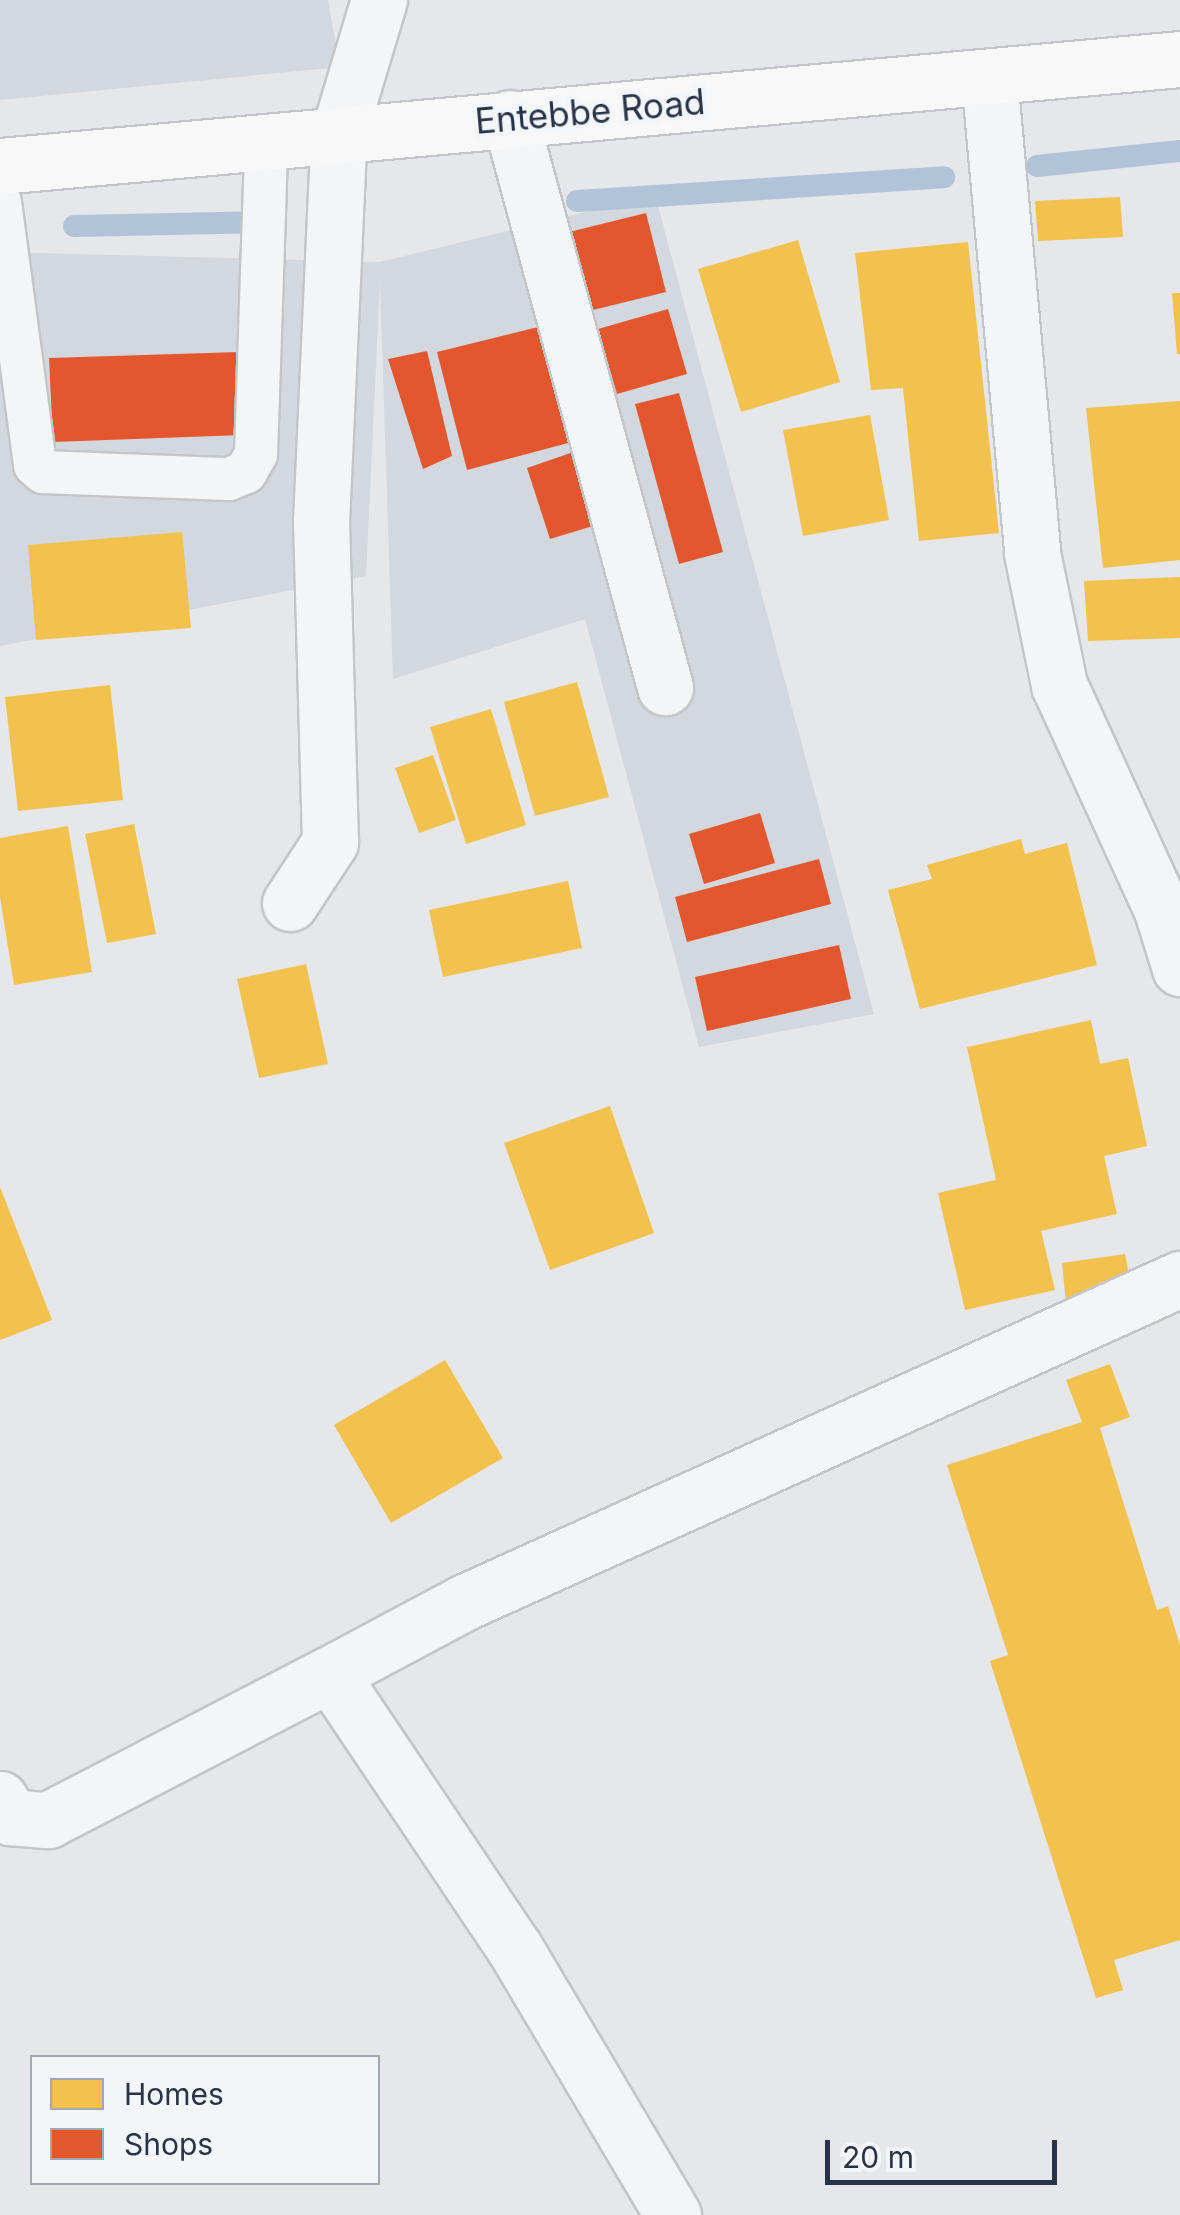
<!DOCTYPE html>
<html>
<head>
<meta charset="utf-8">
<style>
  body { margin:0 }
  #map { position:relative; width:1180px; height:2215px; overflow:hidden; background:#e5e7ea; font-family:Inter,sans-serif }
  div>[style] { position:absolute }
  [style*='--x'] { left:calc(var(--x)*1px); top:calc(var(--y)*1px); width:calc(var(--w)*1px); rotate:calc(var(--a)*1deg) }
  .built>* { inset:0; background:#d3d7de }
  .homes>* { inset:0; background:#f2c14e }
  .shops>* { inset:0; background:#e4572e }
  .stream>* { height:22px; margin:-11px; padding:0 11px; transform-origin:11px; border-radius:11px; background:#b1c3d8 }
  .roads { filter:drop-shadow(2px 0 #c3c5c8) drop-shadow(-2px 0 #c3c5c8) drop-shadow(0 2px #c3c5c8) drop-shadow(0 -2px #c3c5c8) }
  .service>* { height:42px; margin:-21px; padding:0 21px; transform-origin:21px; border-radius:21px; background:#f4f5f7 }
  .minor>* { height:55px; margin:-27.5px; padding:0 27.5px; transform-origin:27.5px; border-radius:27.5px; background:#f4f5f7 }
  .primary>* { height:55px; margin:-27.5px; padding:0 27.5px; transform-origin:27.5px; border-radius:27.5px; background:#f8f8f8 }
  span { translate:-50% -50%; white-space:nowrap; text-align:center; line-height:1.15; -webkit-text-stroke:10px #f3f6f9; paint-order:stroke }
  .street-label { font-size:35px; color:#293347 }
  .legend { position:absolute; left:30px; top:2055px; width:350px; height:130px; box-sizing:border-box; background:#f3f6f9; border:2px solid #a2a8b2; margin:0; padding:12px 18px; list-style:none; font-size:30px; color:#293347 }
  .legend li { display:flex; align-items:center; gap:20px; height:50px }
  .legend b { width:50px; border:2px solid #a2a8b2 }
  .scale { position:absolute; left:825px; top:2140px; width:232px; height:45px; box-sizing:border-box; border:5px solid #293347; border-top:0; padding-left:12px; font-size:30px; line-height:35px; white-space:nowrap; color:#293347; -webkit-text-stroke:8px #f3f6f9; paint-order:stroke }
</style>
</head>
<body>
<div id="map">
  <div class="built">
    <div style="clip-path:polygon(0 0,328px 0,340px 67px,0 100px)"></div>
    <div style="clip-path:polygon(655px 195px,874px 1014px,699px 1047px,585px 619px,393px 679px,380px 282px,366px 576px,0 646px,0 252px,380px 262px)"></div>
  </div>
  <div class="homes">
    <div style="clip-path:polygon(1120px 197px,1123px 237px,1038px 241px,1035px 201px)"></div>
    <div style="clip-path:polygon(798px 240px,840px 382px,741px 412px,698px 269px)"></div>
    <div style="clip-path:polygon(968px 242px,999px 533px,919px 541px,903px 388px,871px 390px,855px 253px)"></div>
    <div style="clip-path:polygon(1172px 293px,1180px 293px,1180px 354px,1177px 354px)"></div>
    <div style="clip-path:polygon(1180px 401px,1180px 560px,1103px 568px,1086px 408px)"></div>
    <div style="clip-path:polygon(870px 415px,889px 520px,803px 536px,783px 430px)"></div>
    <div style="clip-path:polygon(182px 532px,191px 628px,36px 640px,28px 545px)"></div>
    <div style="clip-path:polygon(1180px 577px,1180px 638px,1088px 641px,1084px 581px)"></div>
    <div style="clip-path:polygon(577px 682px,609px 797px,535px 816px,504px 702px)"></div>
    <div style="clip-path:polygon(110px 685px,123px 800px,18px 811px,5px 697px)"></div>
    <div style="clip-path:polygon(491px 709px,526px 825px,466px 844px,430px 727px)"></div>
    <div style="clip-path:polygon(433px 755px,456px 820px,419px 833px,395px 768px)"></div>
    <div style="clip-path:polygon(134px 824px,156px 934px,107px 943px,85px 834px)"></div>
    <div style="clip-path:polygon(68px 826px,92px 972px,14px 985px,0 897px,0 838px)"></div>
    <div style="clip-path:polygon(1021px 839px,1025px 854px,1067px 843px,1097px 965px,920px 1009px,888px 890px,932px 879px,927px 865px)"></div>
    <div style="clip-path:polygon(568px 881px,582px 948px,443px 977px,429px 910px)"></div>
    <div style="clip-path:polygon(306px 964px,328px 1064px,259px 1078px,237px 979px)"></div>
    <div style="clip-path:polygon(1091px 1020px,1100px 1064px,1128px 1058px,1147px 1146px,1104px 1156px,1117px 1214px,1041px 1231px,1055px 1290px,965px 1310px,938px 1193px,996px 1180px,967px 1047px)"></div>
    <div style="clip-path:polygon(610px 1106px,654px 1233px,550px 1270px,504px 1143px)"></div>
    <div style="clip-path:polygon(0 1187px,52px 1320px,0 1340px)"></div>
    <div style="clip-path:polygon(1125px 1254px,1131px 1285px,1067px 1314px,1062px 1263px)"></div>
    <div style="clip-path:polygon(445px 1360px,503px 1458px,391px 1523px,334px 1425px)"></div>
    <div style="clip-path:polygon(1110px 1364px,1130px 1417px,1100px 1428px,1157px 1610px,1168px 1606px,1180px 1645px,1180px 1940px,1114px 1960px,1123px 1990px,1096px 1998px,990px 1661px,1008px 1655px,947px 1465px,1082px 1422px,1066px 1380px)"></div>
  </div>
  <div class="shops">
    <div style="clip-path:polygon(646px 213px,666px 292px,581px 313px,561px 234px)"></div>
    <div style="clip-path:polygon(668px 309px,687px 374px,617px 394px,598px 329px)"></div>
    <div style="clip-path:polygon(542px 326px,572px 442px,467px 470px,437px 352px)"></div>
    <div style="clip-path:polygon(427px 351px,452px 456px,423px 469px,388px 359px)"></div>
    <div style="clip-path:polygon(239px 352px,242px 435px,53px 442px,49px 358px)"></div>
    <div style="clip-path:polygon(679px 393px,723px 552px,679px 564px,635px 404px)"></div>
    <div style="clip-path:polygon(582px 449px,606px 522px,550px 539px,527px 468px)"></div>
    <div style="clip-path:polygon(760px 813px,775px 863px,704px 884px,689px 834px)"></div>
    <div style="clip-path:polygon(819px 859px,831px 904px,687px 942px,675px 897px)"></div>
    <div style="clip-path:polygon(839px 945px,851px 999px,707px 1031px,695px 977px)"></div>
  </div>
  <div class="stream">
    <div style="--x:1037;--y:166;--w:144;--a:-6"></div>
    <div style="--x:577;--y:201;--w:368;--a:-3.7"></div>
    <div style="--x:74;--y:226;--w:192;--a:-1.2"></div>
  </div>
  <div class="roads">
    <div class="service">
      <div style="--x:0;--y:202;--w:265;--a:82.4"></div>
      <div style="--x:35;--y:465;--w:11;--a:41"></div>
      <div style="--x:43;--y:472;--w:186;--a:2.2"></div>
      <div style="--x:229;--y:479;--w:18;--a:-22"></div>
      <div style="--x:246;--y:472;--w:21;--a:-61"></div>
      <div style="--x:256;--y:454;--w:309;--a:-88.1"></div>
    </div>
    <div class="minor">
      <div style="--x:989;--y:77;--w:478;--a:84.8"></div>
      <div style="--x:1032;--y:553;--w:135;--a:78.4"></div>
      <div style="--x:1059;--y:685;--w:247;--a:65.4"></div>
      <div style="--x:1162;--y:910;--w:61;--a:72.8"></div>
      <div style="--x:510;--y:118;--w:590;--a:74.76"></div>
      <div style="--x:290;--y:903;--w:73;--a:-56.7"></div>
      <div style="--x:330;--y:842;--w:320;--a:-91.6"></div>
      <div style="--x:321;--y:522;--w:389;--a:-87.4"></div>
      <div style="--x:339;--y:133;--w:139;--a:-73.3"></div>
      <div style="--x:0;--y:1799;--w:21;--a:61"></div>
      <div style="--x:10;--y:1817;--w:38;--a:5"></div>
      <div style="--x:48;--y:1820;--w:318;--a:-27.4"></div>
      <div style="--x:673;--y:2215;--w:309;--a:-120.7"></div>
      <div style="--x:515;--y:1949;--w:331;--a:-123.9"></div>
      <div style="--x:330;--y:1674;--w:153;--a:-28.1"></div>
      <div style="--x:465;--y:1602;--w:785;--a:-24.31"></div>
    </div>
    <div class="primary">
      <div style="--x:0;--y:166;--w:1185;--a:-5.18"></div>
    </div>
  </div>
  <div class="street-label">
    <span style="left:590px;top:111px;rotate:-5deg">Entebbe Road</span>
  </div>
  <ul class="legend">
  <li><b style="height:28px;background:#f2c14e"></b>Homes</li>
  <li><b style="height:28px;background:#e4572e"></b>Shops</li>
  </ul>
  <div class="scale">20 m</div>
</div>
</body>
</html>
